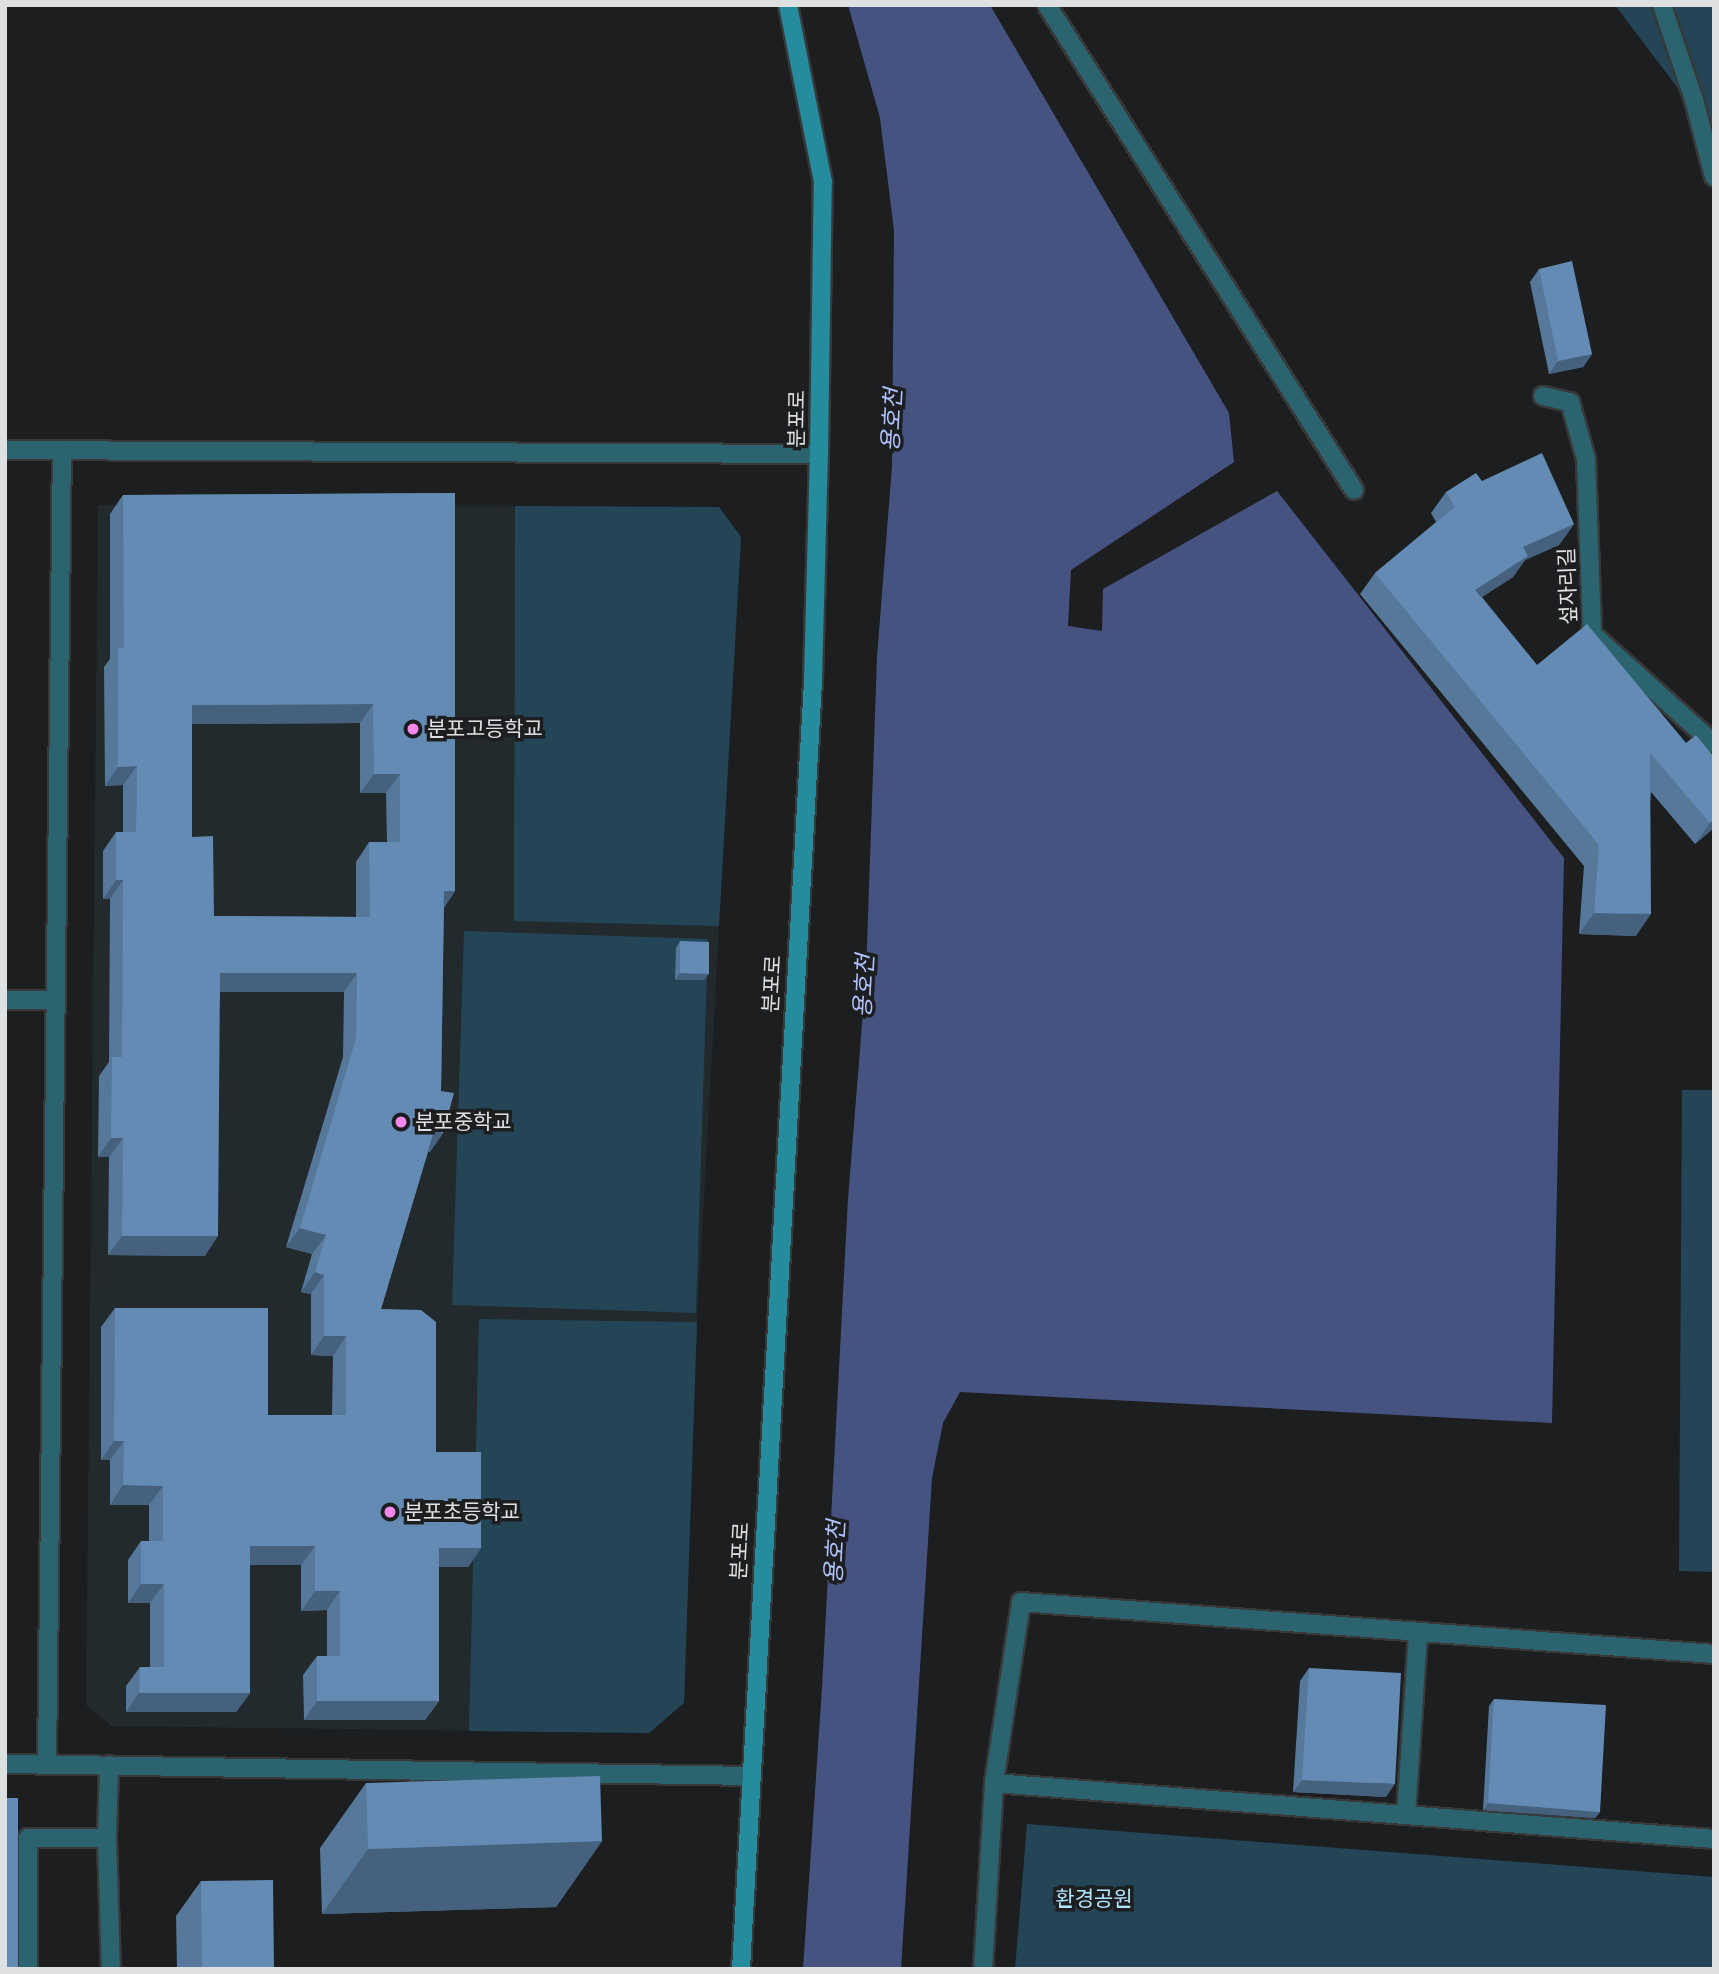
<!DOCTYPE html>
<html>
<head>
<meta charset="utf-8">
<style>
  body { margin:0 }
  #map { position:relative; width:1719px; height:1974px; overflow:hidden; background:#1c1e20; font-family:Helvetica,"Noto Sans KR",sans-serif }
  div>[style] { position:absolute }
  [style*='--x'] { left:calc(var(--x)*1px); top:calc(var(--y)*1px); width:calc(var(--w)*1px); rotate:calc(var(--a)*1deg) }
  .built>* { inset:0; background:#222a2e }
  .green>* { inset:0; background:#234556 }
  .water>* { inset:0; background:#465381 }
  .roads { filter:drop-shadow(2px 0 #37393b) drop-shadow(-2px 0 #37393b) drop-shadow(0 2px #37393b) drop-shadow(0 -2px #37393b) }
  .service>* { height:18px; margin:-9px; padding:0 9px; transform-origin:9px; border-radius:9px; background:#2b646e }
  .minor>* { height:18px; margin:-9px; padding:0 9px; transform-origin:9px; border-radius:9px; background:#2b646e }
  .secondary>* { height:18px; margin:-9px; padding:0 9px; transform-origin:9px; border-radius:9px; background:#248c9c }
  .wall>* { inset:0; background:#55789b }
  .shaded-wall>* { inset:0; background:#45617e }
  .building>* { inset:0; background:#638bb4 }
  .dots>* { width:19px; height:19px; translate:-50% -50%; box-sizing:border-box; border:4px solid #1c1e20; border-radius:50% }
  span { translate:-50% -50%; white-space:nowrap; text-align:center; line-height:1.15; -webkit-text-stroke:7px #1c1e20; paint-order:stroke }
  .street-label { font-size:21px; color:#dfe0e1 }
  .poi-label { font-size:21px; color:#dfe0e1 }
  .left { translate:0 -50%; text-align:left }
  .park-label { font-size:21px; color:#b1e5ff }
  .water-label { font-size:23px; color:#b0c3fe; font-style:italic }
  .frame { position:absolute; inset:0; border:7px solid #dfe0e1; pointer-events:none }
</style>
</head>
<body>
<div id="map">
  <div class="built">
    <div style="clip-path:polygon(98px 505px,719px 507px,741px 537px,697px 1322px,684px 1703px,649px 1733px,112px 1726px,86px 1705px)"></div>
  </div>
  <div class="green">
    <div style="clip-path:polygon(1615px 5px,1714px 5px,1714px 136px)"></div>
    <div style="clip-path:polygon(515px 506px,719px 507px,741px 537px,719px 926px,514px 921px)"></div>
    <div style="clip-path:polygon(464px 931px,708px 939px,696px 1313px,452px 1305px)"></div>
    <div style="clip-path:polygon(1682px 1090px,1714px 1090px,1714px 1572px,1679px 1571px)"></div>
    <div style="clip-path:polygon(479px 1319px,697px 1322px,684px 1703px,649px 1733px,469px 1731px)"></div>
    <div style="clip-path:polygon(1027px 1824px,1714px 1877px,1714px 1969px,1015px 1969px)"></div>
  </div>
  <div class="water">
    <div style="clip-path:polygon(848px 5px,990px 5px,1229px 413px,1234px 462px,1071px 570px,1068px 626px,1102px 631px,1103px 589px,1277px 491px,1564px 858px,1552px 1423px,960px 1392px,943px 1423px,932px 1478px,901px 1969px,803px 1969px,822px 1688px,848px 1199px,866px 975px,877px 657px,892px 466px,894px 230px,880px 118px)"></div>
  </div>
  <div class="roads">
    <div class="service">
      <div style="--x:5;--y:1000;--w:51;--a:0"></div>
      <div style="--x:107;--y:1838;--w:73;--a:-88.4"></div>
      <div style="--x:28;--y:1969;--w:131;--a:-90"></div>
      <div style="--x:28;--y:1838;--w:79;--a:0"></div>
      <div style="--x:107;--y:1838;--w:131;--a:88.3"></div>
    </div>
    <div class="minor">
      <div style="--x:1047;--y:5;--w:574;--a:57.67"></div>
      <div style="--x:1662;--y:5;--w:100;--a:71.4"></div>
      <div style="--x:1694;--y:100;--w:79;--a:75.3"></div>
      <div style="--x:1543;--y:396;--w:28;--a:13"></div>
      <div style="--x:1570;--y:402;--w:59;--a:74.3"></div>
      <div style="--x:1586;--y:459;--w:175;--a:88"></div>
      <div style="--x:1592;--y:634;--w:164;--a:42"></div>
      <div style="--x:5;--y:450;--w:814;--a:0.28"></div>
      <div style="--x:5;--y:1764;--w:744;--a:0.92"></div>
      <div style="--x:47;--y:1764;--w:1314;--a:-89.35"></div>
      <div style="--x:994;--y:1783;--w:183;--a:-81.5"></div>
      <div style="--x:1021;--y:1602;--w:695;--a:4.29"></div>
      <div style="--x:1406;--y:1815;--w:183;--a:-86.2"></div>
      <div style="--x:983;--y:1969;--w:186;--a:-86.6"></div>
      <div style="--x:994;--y:1783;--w:722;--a:4.45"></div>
    </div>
    <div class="secondary">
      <div style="--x:741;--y:1969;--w:1291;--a:-86.8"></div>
      <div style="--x:813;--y:680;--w:226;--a:-88.5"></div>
      <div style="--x:819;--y:454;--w:272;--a:-89.2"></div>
      <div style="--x:823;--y:182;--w:180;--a:-101.2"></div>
    </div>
  </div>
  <div class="wall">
    <div style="clip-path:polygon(1539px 269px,1592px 354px,1583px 367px,1549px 374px,1530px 282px)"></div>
    <div style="clip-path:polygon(1482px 481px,1574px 524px,1559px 545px,1525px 560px,1513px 577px,1482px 597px,1537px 665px,1686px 743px,1714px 757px,1714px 828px,1695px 844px,1651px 792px,1636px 936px,1579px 934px,1584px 866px,1360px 594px,1375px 573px,1436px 522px,1431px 513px,1446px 492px)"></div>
    <div style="clip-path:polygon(evenodd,455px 493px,455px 891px,444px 908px,441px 1091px,443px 1133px,430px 1152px,428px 1152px,381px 1309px,436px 1452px,481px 1548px,468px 1567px,439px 1567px,439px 1701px,425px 1720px,304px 1720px,303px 1675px,317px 1656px,327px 1656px,327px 1610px,301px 1611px,301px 1565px,250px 1565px,250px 1693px,236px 1712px,126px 1712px,126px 1686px,140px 1667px,150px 1667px,150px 1603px,128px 1603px,128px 1560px,141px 1541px,149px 1541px,149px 1505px,110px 1505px,110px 1460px,101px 1460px,101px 1327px,115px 1308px,268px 1415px,332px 1415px,333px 1356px,311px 1355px,311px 1294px,301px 1292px,312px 1254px,286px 1247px,343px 1057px,344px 992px,220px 992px,205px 1256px,108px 1255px,109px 1157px,98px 1157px,99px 1076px,109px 1062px,110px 899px,103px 899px,103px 851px,116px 832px,123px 832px,123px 785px,105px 786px,104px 667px,110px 659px,110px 514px,123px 495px,455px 493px,360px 723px,360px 793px,386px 793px,387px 842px,369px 842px,356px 862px,356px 917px,214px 916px,192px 837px,192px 724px,360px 723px)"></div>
    <div style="clip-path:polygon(680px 941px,704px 980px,675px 980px,676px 948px)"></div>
    <div style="clip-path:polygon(1309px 1668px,1386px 1797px,1293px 1792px,1300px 1681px)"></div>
    <div style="clip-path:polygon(1494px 1699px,1600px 1812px,1595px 1818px,1483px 1810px,1489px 1706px)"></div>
    <div style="clip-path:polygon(366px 1783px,602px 1841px,556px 1907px,322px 1914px,320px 1848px)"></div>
    <div style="clip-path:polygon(201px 1881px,274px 1969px,177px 1969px,176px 1916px)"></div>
  </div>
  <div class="shaded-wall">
    <div style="clip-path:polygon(1592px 354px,1583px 367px,1549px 374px,1558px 361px)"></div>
    <div style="clip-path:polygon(1574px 524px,1559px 545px,1525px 560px,1513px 577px,1460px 611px,1475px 590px,1523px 547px)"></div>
    <div style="clip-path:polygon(373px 704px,360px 723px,178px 724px,192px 705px)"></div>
    <div style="clip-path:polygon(137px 766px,123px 785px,105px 786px,118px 767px)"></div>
    <div style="clip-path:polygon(374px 774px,400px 774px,386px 793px,360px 793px)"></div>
    <div style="clip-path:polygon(1714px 819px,1714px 828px,1695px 844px,1710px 823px)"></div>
    <div style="clip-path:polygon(116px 880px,123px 880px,110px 899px,103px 899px)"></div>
    <div style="clip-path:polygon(444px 891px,455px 891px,442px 910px)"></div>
    <div style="clip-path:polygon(1594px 913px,1651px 914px,1636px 936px,1579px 934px)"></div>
    <div style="clip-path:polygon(220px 973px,357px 973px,344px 992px,207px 992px)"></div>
    <div style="clip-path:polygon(680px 973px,709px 974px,704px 980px,675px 980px)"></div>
    <div style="clip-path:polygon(434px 1131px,443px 1133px,430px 1152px,421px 1150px)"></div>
    <div style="clip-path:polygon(111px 1138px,123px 1138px,109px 1157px,98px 1157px)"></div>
    <div style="clip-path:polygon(300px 1228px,326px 1235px,312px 1254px,286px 1247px)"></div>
    <div style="clip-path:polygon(122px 1236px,218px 1236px,205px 1256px,108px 1255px)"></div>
    <div style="clip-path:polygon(315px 1272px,324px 1275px,311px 1294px,301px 1292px)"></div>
    <div style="clip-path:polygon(324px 1336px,346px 1336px,333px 1356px,311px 1355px)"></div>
    <div style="clip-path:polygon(114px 1441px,124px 1441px,110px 1460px,101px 1460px)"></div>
    <div style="clip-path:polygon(123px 1485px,163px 1486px,149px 1505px,110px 1505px)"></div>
    <div style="clip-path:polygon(250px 1546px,315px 1546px,301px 1565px,236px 1565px)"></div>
    <div style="clip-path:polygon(439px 1548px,481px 1548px,468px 1567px,426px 1567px)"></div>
    <div style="clip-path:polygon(141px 1584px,164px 1584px,150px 1603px,128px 1603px)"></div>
    <div style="clip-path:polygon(315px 1591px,340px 1591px,327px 1610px,301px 1611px)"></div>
    <div style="clip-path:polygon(139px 1693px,250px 1693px,236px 1712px,126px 1712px)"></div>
    <div style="clip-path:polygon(317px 1701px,439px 1701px,425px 1720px,304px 1720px)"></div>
    <div style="clip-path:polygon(1302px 1780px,1395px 1784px,1386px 1797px,1293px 1792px)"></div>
    <div style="clip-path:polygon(1488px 1803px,1600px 1812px,1595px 1818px,1483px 1810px)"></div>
    <div style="clip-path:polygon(602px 1841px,556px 1907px,322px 1914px,368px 1849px)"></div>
  </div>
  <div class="building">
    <div style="clip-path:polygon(1572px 261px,1592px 354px,1558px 361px,1539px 269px)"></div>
    <div style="clip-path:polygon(1542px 453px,1574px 524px,1523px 547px,1528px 556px,1475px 590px,1537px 665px,1587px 624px,1686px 743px,1696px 735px,1714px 757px,1714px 819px,1710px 823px,1650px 753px,1651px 914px,1594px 913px,1599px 845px,1375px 573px,1455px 507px,1446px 492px,1476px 473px,1482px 481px)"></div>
    <div style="clip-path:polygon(evenodd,455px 493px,455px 891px,444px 891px,441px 1091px,454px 1093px,443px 1133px,434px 1131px,381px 1309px,421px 1310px,436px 1322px,436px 1452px,481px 1452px,481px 1548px,439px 1548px,439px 1701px,317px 1701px,317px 1656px,340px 1656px,340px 1591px,315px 1591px,315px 1546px,250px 1546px,250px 1693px,139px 1693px,140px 1667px,164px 1667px,164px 1584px,141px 1584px,141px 1541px,163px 1541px,163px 1486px,123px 1485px,124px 1441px,114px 1441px,115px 1308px,268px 1308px,268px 1415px,346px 1415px,346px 1336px,324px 1336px,324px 1275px,315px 1272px,326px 1235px,300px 1228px,356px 1038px,357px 973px,220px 973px,218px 1236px,122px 1236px,123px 1138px,111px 1138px,112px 1057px,122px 1057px,123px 880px,116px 880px,116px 832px,136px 832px,137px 794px,137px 766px,118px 767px,118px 648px,124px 648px,123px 495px,455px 493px,373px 704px,374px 774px,400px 774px,400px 842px,369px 842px,370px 917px,214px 916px,213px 836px,192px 837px,192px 705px,373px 704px)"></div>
    <div style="clip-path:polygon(680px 941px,709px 942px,709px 974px,680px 973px)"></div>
    <div style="clip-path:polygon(1309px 1668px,1401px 1673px,1395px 1784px,1302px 1780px)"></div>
    <div style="clip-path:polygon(1494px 1699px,1606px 1705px,1600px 1812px,1488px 1803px)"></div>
    <div style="clip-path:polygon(600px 1776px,602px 1841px,368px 1849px,366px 1783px)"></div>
    <div style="clip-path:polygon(5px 1798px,18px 1798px,18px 1969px,5px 1969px)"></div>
    <div style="clip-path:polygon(273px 1880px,274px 1969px,202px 1969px,201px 1881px)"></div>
  </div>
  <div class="dots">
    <div style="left:413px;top:729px;background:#f688ec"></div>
    <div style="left:401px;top:1122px;background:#f688ec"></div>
    <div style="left:390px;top:1512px;background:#f688ec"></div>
  </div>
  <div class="street-label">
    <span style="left:797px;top:419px;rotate:-89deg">분포로</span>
    <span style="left:1568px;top:586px;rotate:-92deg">섶자리길</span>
    <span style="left:772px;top:984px;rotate:-87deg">분포로</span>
    <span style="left:740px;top:1551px;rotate:-87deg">분포로</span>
  </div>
  <div class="poi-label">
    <span class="left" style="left:427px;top:729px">분포고등학교</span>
    <span class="left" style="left:415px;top:1122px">분포중학교</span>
    <span class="left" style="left:404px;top:1512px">분포초등학교</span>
  </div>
  <div class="park-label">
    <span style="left:1094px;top:1899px">환경공원</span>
  </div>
  <div class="water-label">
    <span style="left:892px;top:420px;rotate:-87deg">용호천</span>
    <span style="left:864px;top:986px;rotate:-87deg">용호천</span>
    <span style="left:835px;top:1552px;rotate:-87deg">용호천</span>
  </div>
  <div class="frame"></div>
</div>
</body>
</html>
